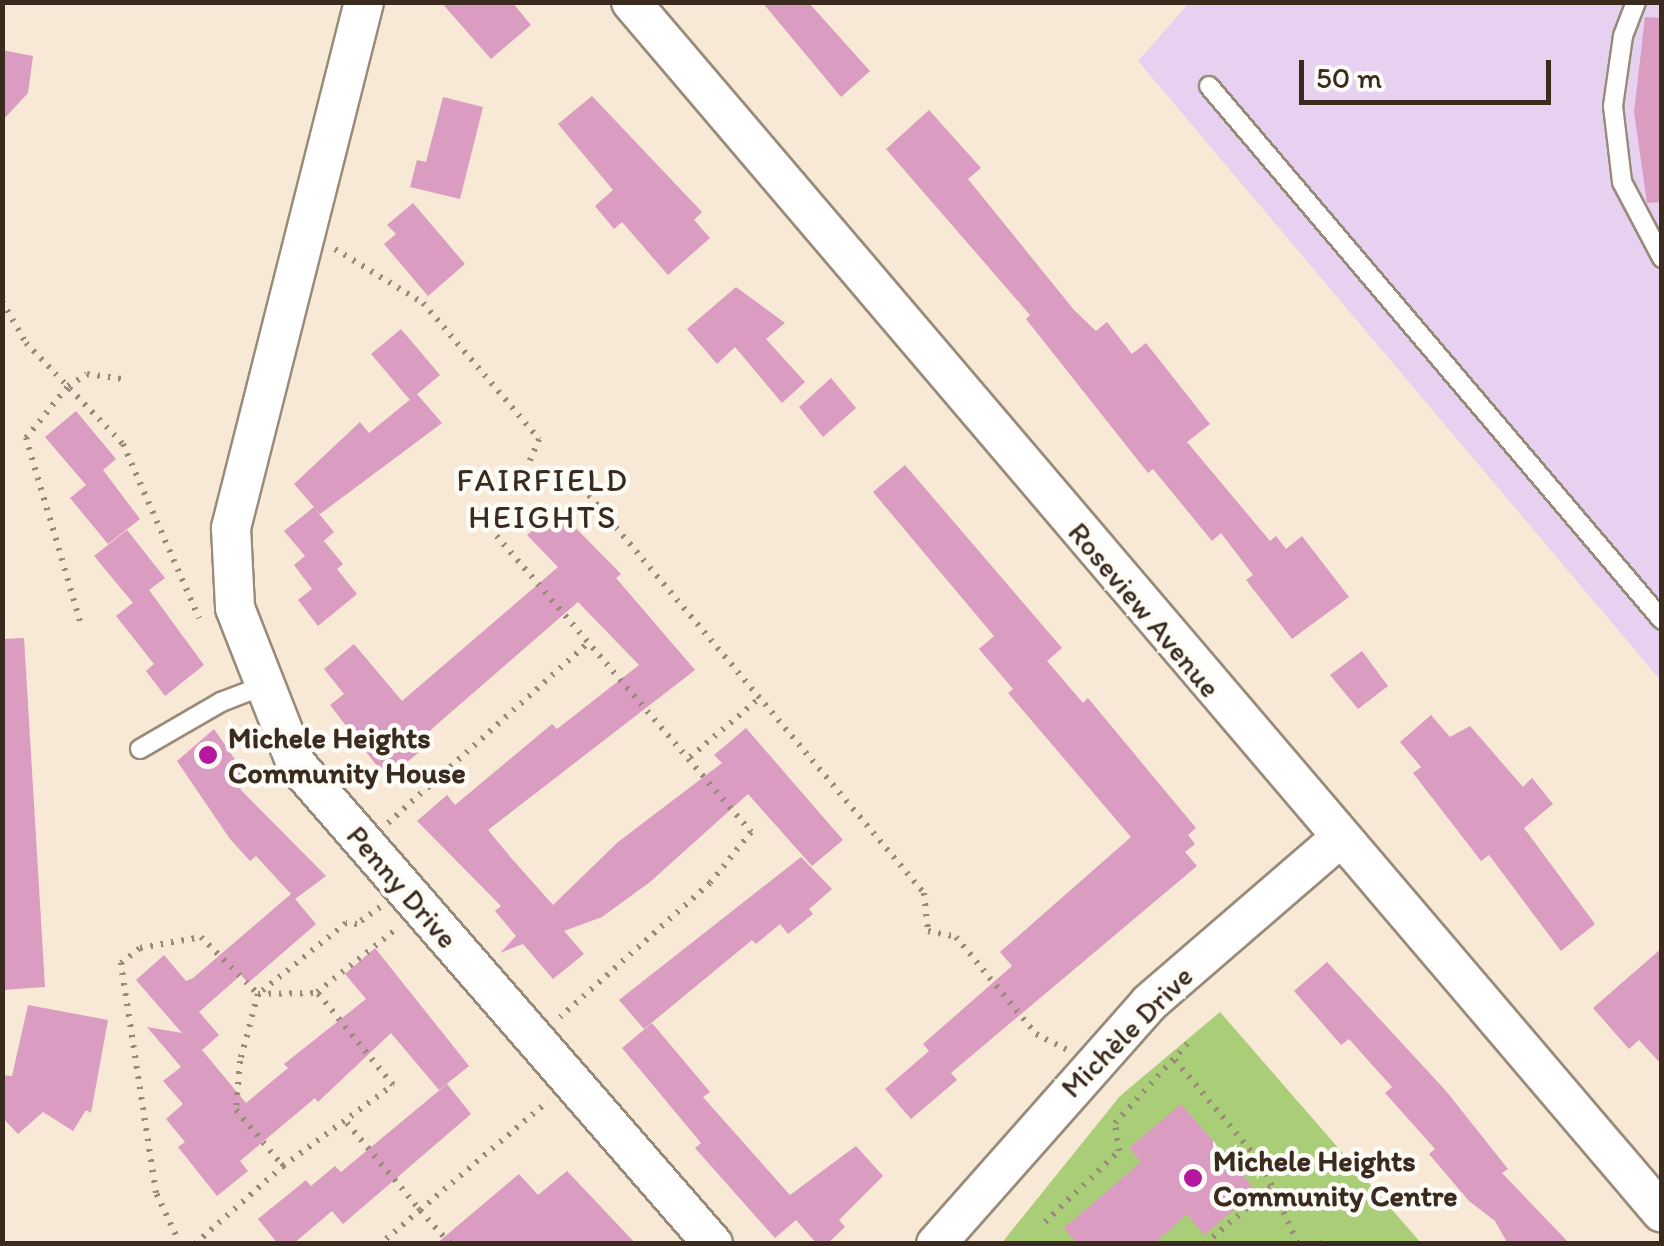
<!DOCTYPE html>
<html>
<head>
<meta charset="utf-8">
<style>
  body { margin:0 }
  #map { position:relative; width:1664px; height:1246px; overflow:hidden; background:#f7e9d5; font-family:Itim,sans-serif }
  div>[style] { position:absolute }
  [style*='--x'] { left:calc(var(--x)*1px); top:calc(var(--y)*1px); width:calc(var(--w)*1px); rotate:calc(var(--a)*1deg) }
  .built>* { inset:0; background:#e6d2f0 }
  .green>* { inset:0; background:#aace77 }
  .building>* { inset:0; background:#da9cc0 }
  .path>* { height:6px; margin-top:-3px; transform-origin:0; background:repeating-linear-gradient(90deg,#998a7a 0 2.5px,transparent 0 10.5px) }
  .roads { filter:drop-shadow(2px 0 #998a7a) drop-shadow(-2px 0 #998a7a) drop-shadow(0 2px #998a7a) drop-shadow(0 -2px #998a7a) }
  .lane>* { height:18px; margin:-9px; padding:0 9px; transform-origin:9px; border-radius:9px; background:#fff }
  .street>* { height:38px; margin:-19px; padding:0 19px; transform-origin:19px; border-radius:19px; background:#fff }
  .dots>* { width:28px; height:28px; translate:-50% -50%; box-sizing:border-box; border:5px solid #fdfcf7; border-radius:50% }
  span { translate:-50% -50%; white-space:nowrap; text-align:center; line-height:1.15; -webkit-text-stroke:9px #fdfcf7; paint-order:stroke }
  .street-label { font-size:30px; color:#3b2a1e }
  .poi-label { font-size:30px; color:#3b2a1e; font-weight:700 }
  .left { translate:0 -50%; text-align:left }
  .neighbourhood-label { font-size:32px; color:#3b2a1e; letter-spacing:2.5px }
  .frame { position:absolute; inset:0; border:5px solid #3b2a1e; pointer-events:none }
  .scale { position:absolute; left:1299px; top:60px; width:252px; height:45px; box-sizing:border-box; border:5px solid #3b2a1e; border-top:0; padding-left:12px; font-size:30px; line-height:35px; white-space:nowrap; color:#3b2a1e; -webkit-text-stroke:8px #fdfcf7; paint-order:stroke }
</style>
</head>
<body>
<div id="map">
  <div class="built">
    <div style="clip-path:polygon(1189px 3px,1661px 3px,1661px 681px,1138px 61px)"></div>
  </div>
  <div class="green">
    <div style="clip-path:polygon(1220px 1012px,1421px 1243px,1001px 1244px,1120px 1096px)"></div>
  </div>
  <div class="building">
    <div style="clip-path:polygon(441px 2px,512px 2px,531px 25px,491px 59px)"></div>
    <div style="clip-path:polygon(762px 2px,808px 2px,870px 71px,841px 97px)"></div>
    <div style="clip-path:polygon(1645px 17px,1662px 18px,1662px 202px,1647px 203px,1634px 112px)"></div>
    <div style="clip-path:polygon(2px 50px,33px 56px,28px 93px,2px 121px)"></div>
    <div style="clip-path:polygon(592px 96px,702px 212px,694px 220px,710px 238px,668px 275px,622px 222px,614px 229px,595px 206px,613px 190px,558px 124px)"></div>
    <div style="clip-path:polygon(443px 97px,483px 107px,460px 199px,410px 187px,417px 160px,426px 162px)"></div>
    <div style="clip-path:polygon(929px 110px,981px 168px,968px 179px,1074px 310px,1096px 331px,1107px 322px,1132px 354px,1146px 343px,1210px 424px,1187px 442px,1270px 541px,1276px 536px,1286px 549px,1302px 536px,1349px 597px,1292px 639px,1246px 580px,1253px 575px,1221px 533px,1212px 541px,1153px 469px,1148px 473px,1026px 319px,1030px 315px,886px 149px)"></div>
    <div style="clip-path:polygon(413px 203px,465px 264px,428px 296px,384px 244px,396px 234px,387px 225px)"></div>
    <div style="clip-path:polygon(736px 287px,785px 323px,766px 339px,805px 382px,782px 403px,735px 347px,717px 364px,687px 329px)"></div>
    <div style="clip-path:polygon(401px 329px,440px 375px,410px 400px,371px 354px)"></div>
    <div style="clip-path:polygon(831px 378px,856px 408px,823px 437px,799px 407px)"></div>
    <div style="clip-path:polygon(417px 394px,442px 423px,320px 514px,315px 509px,334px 532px,319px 545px,324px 541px,343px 564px,337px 569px,357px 594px,318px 626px,298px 600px,312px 589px,294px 565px,305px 556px,284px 531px,314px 507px,294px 484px,360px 422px,369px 433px)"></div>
    <div style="clip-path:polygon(76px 411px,116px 459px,103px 470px,140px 519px,108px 544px,70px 498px,86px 485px,45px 437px)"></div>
    <div style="clip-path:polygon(905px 465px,1062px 648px,1047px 661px,1083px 703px,1088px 698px,1196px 828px,1188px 835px,1195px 844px,1185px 852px,1197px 866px,951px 1073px,957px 1080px,911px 1119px,885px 1089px,929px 1051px,923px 1044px,1012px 966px,1000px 952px,1131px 837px,1008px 693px,1013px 689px,979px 649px,994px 636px,873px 492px)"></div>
    <div style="clip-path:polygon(557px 509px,621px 574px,616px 578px,695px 670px,488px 830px,512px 859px,553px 905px,618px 842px,722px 763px,714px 755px,746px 728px,843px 840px,812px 866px,748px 794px,650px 882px,602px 917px,564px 931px,584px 954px,553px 979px,523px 944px,500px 953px,516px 936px,495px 911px,501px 906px,417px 821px,447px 795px,455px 805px,552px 724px,557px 729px,639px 665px,578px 602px,412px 746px,418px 753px,387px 779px,330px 705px,344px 694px,324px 669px,354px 644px,402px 701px,558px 567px,527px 535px)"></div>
    <div style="clip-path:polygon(127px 530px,165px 578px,149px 590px,204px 665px,165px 696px,146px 671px,154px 664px,116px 616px,140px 597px,133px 603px,94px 556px)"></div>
    <div style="clip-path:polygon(24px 638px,45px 987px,2px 990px,2px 639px)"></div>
    <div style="clip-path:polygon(1362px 651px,1388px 686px,1358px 709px,1330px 675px)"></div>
    <div style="clip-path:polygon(1431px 715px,1450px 737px,1470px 726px,1523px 787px,1532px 778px,1553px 804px,1524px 828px,1595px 924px,1561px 951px,1489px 855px,1481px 861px,1413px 773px,1421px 767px,1400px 742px)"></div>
    <div style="clip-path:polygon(214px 729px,250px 781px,240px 789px,326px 876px,295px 899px,316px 924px,248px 983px,241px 975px,199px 1012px,219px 1035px,202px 1050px,246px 1103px,288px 1068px,284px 1064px,366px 999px,345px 974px,375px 948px,469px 1066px,439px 1090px,391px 1033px,318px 1102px,315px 1098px,240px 1161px,248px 1171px,217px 1196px,178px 1147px,185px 1142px,166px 1119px,183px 1104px,163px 1081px,181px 1067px,147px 1027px,182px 1033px,136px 980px,164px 955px,186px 981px,193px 978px,291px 894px,256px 856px,250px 861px,230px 839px,177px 761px)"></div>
    <div style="clip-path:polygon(801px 857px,832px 889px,809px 909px,813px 914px,788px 934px,780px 924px,756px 944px,752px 940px,644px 1029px,619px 1000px)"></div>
    <div style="clip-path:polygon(1662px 948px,1662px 1065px,1639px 1040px,1629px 1049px,1593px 1008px)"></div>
    <div style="clip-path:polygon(1327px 962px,1446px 1091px,1508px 1169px,1502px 1173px,1570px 1244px,1508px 1244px,1495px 1221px,1469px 1201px,1429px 1154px,1435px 1149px,1385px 1093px,1392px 1087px,1349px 1039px,1341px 1045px,1294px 991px)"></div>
    <div style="clip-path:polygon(28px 1005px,108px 1020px,91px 1113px,86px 1110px,73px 1131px,43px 1112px,18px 1134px,2px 1117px,2px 1075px,12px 1076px)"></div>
    <div style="clip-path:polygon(652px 1023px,710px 1092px,703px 1097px,790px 1195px,856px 1146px,883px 1176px,839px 1220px,845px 1227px,827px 1244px,817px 1244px,796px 1220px,775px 1238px,695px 1148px,701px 1143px,622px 1048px)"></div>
    <div style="clip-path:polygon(447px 1084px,471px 1114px,343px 1224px,332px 1211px,293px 1244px,278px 1244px,258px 1219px,306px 1180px,311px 1186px,335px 1166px,341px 1172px)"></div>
    <div style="clip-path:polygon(1181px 1104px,1256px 1191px,1204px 1235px,1187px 1214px,1154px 1244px,1077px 1244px,1064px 1228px,1141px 1162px,1129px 1148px)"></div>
    <div style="clip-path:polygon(567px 1171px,636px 1244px,436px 1244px,519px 1174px,538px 1195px)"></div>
  </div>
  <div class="path">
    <div style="--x:335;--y:249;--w:103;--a:31.5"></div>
    <div style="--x:423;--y:303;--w:179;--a:49.5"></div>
    <div style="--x:539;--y:439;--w:36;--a:113"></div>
    <div style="--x:525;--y:472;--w:59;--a:14.7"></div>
    <div style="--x:582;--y:487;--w:531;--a:49.89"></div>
    <div style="--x:924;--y:893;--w:38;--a:84"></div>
    <div style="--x:928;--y:931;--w:29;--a:12"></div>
    <div style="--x:956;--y:937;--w:126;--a:50.5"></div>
    <div style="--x:1036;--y:1034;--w:34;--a:27"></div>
    <div style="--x:2;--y:301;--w:48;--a:60.3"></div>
    <div style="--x:26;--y:343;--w:140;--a:46.2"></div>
    <div style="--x:123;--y:444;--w:190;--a:66.4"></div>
    <div style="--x:476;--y:512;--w:422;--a:49.3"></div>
    <div style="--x:751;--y:832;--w:65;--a:128.8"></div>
    <div style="--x:710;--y:883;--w:201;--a:138.2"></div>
    <div style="--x:80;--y:621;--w:191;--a:-106.4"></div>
    <div style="--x:26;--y:438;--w:67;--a:-51.1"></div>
    <div style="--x:68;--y:386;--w:22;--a:-32"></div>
    <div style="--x:87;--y:374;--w:36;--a:8"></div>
    <div style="--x:690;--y:757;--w:94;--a:-40.3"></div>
    <div style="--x:388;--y:823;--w:272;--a:-42"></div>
    <div style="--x:380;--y:907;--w:29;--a:144"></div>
    <div style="--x:357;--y:924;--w:11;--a:-175"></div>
    <div style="--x:346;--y:923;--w:113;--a:141.1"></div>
    <div style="--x:258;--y:994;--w:69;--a:105"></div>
    <div style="--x:240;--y:1061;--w:49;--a:94.7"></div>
    <div style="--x:236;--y:1110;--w:73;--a:50"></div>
    <div style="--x:283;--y:1166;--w:137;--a:-36.4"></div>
    <div style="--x:393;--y:1085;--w:120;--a:-129.3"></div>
    <div style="--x:317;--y:992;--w:100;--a:-38.5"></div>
    <div style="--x:1175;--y:1060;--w:136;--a:50.1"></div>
    <div style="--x:1262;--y:1164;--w:88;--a:65.8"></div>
    <div style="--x:347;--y:1123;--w:114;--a:50"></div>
    <div style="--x:420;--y:1210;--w:52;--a:139.6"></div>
    <div style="--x:1045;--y:1222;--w:103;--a:-43.8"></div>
    <div style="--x:1119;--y:1151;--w:28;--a:-98"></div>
    <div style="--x:1115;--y:1123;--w:108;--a:-47.6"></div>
    <div style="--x:180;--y:1244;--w:56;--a:-115.2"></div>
    <div style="--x:156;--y:1193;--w:233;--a:-98.7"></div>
    <div style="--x:121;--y:963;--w:24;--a:-38"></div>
    <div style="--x:140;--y:948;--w:62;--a:-10.2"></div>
    <div style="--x:201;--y:937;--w:81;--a:45"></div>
    <div style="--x:258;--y:994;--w:58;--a:-1"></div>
    <div style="--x:195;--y:1244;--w:118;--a:-41.6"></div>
    <div style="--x:450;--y:1244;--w:45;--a:-131.4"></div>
    <div style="--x:420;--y:1210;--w:168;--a:-40.4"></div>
    <div style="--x:1205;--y:1244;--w:89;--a:-40.9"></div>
    <div style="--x:1322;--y:1244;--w:5;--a:-53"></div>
  </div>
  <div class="roads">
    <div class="lane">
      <div style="--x:1636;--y:2;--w:36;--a:111"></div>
      <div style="--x:1623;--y:36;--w:71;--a:98.1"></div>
      <div style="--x:1613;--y:106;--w:77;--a:83.2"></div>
      <div style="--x:1622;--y:182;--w:86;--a:62.2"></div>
      <div style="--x:1209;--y:86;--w:700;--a:49.69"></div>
      <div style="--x:140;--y:749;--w:94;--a:-30.1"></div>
      <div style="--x:221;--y:702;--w:45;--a:-20.9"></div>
    </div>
    <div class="street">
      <div style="--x:364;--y:2;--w:543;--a:104.19"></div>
      <div style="--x:231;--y:528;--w:80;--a:87.1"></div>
      <div style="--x:235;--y:608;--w:168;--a:68.6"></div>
      <div style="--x:296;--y:764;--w:636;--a:49.02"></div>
      <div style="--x:631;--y:2;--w:1590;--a:49.59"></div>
      <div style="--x:936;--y:1244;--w:322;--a:-48.5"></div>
      <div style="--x:1149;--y:1003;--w:250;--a:-40.8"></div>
    </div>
  </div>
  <div class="dots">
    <div style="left:208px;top:755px;background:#b5179e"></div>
    <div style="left:1193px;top:1178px;background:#b5179e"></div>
  </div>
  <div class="street-label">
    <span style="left:1144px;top:610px;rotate:50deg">Roseview Avenue</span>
    <span style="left:402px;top:887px;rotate:49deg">Penny Drive</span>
    <span style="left:1127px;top:1032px;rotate:-45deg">Michèle Drive</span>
  </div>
  <div class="poi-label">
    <span class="left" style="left:228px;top:755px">Michele Heights<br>Community House</span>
    <span class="left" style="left:1213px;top:1178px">Michele Heights<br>Community Centre</span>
  </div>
  <div class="neighbourhood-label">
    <span style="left:543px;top:499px">FAIRFIELD<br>HEIGHTS</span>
  </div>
  <div class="frame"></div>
  <div class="scale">50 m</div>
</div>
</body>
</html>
